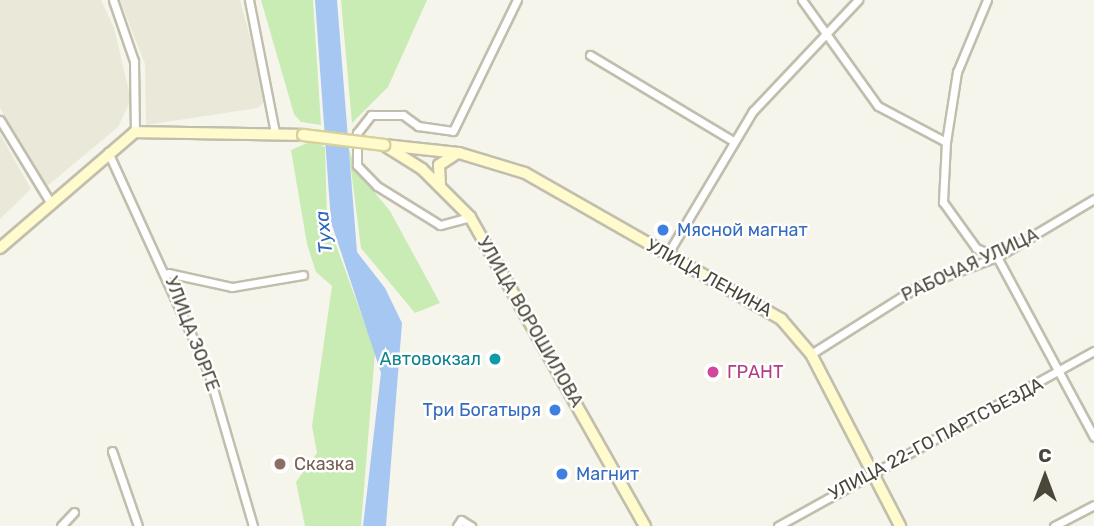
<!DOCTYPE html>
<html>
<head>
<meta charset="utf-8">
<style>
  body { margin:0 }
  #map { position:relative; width:1094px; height:526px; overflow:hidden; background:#f6f5eb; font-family:Rubik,sans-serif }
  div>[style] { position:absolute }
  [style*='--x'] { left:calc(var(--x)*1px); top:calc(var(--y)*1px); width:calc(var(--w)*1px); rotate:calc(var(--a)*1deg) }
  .residential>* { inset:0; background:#eae8d9 }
  .green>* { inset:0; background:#c9ebb4 }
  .water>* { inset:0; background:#a7c7f3 }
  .roads { filter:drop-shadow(2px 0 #c2bead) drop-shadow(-2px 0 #c2bead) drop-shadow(0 2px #c2bead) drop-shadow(0 -2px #c2bead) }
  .street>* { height:7px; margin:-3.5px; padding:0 3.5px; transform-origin:3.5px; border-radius:3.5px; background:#fff }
  .secondary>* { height:10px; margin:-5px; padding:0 5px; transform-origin:5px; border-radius:5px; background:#fffbcc }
  .bridges { filter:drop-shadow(2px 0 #d7d19a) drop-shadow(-2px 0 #d7d19a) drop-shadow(0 2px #d7d19a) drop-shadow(0 -2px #d7d19a) }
  .secondary-bridge>* { height:10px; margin:-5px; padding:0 5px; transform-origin:5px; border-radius:5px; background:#fffbcc }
  .dots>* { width:19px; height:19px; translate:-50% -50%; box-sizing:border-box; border:4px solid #fff; border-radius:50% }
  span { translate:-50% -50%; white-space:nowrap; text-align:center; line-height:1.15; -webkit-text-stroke:5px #fff; paint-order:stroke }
  .shop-label { font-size:18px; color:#366cbe }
  .left { translate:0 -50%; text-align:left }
  .right { translate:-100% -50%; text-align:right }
  .street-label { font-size:18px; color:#4b4738 }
  .culture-label { font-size:18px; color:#0d838f }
  .hotel-label { font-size:18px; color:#b23c85 }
  .education-label { font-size:18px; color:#785e54 }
  .water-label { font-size:19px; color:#2d67bc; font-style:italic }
  .north { position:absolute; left:1010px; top:442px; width:70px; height:70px; -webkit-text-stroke:5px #fff; paint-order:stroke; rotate:0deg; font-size:19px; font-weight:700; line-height:28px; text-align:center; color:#4b4738 }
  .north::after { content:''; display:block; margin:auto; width:24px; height:32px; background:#4b4738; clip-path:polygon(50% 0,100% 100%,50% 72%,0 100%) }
</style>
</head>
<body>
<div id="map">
  <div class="residential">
    <div style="clip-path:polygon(0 0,101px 0,114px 28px,131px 100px,118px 127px,46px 187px,0 108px)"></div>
    <div style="clip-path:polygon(120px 0,240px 0,267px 99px,258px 108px,146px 125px,145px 64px)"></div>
    <div style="clip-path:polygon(0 134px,31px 189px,0 219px)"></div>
  </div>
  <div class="green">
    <div style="clip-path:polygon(261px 0,313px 0,321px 125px,301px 122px,294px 114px)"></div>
    <div style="clip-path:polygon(341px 0,427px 0,388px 87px,352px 123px)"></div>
    <div style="clip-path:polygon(312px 141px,325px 147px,327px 220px,375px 352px,361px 526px,305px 526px,296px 482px,317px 453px,312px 426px,332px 286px,316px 272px,307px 244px,291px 150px)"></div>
    <div style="clip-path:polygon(348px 146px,356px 170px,390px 211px,440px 303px,415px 313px,361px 248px)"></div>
  </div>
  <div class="water">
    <div style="clip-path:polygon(315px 0,337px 0,357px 252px,385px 288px,402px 323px,386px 526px,363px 526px,381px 373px,331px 222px)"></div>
  </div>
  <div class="roads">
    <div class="street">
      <div style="--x:113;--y:0;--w:65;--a:71"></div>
      <div style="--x:134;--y:61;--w:71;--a:89.2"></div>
      <div style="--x:249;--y:0;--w:136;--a:78.9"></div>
      <div style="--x:802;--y:0;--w:130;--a:54.4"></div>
      <div style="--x:878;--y:106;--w:77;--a:27.9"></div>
      <div style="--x:946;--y:142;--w:60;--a:92.9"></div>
      <div style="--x:943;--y:202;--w:57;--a:54.3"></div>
      <div style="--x:976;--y:248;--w:23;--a:23"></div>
      <div style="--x:997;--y:257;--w:204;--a:61.7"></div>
      <div style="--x:590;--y:55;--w:167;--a:31"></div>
      <div style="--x:0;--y:120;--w:96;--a:58.6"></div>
      <div style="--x:946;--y:142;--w:71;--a:-81.1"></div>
      <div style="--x:957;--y:72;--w:78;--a:-67.4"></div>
      <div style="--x:108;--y:152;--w:241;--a:65.5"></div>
      <div style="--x:208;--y:371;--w:161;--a:73.8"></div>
      <div style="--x:470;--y:217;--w:31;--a:165"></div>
      <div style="--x:440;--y:225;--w:74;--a:-148.2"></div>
      <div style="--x:377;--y:186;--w:29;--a:-134"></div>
      <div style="--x:357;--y:165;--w:32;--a:-90"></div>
      <div style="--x:357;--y:133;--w:23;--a:-52"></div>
      <div style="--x:371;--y:115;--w:32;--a:0"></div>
      <div style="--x:403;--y:115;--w:19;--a:36"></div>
      <div style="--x:418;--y:126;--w:35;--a:8"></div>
      <div style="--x:453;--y:131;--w:146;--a:-64"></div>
      <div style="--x:667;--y:255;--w:168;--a:-59.2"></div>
      <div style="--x:753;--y:111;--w:153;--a:-46.6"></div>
      <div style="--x:168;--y:273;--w:66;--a:12.3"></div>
      <div style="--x:232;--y:287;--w:72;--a:-9.6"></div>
      <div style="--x:811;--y:354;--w:125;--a:-32.3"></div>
      <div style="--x:917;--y:287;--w:85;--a:-20.6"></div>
      <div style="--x:997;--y:257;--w:113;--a:-30.9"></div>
      <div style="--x:112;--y:451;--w:79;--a:70.9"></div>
      <div style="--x:61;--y:526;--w:19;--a:-47"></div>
      <div style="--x:457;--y:526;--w:7;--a:-56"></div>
      <div style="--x:461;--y:520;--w:12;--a:31"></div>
      <div style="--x:778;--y:526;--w:361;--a:-29"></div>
      <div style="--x:1054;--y:526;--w:45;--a:-27.7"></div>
    </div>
    <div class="secondary">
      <div style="--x:384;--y:145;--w:75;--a:6.1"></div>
      <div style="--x:459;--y:153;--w:69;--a:16.9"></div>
      <div style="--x:525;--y:173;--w:295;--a:29.7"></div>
      <div style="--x:781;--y:319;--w:46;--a:49.4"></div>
      <div style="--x:811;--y:354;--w:194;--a:62.6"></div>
      <div style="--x:387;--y:147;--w:41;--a:32.2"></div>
      <div style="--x:422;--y:169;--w:68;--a:45"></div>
      <div style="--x:470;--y:217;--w:355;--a:60.5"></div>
      <div style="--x:440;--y:185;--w:20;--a:-93"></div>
      <div style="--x:439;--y:165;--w:20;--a:-33"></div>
      <div style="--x:0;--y:248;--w:178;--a:-40.7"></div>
      <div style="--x:135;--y:132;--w:168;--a:1"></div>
    </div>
  </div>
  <div class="bridges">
    <div class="secondary-bridge">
      <div style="--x:303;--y:135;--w:82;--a:7"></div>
    </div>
  </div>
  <div class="dots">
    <div style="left:663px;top:230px;background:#3f7fe0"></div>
    <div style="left:495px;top:359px;background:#0f9aa8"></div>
    <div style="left:713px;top:372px;background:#d1479c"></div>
    <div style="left:555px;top:410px;background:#3f7fe0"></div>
    <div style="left:280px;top:464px;background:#8d6e63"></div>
    <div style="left:562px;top:474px;background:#3f7fe0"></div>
  </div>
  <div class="shop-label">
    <span class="left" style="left:677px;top:230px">Мясной магнат</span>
    <span class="right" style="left:541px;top:410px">Три Богатыря</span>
    <span class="left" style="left:576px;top:474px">Магнит</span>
  </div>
  <div class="street-label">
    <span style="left:970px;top:265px;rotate:-25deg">РАБОЧАЯ УЛИЦА</span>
    <span style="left:709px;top:278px;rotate:29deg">УЛИЦА ЛЕНИНА</span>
    <span style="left:530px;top:322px;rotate:60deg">УЛИЦА ВОРОШИЛОВА</span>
    <span style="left:192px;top:334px;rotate:69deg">УЛИЦА ЗОРГЕ</span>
    <span style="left:936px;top:439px;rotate:-28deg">УЛИЦА 22-ГО ПАРТСЪЕЗДА</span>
  </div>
  <div class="culture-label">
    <span class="right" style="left:481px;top:359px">Автовокзал</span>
  </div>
  <div class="hotel-label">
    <span class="left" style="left:727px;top:372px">ГРАНТ</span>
  </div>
  <div class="education-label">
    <span class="left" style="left:294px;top:464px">Сказка</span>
  </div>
  <div class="water-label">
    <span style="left:324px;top:232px;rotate:-96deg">Туха</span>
  </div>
  <div class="north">С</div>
</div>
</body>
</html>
